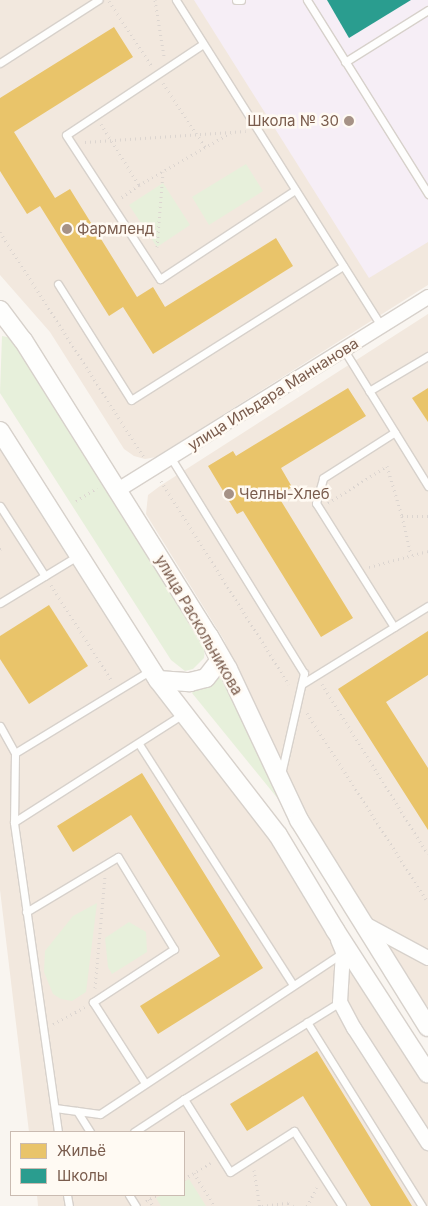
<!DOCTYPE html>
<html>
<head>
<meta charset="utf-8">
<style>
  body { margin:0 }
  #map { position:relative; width:428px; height:1206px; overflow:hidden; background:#f9f5f0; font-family:Inter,sans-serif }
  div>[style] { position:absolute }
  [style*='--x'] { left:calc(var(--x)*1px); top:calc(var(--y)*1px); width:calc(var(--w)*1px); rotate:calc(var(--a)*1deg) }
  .residential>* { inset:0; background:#f2e8de }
  .education>* { inset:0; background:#f6eef6 }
  .green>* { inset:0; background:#e7f0db }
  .homes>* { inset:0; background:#e9c46a }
  .schools>* { inset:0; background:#2a9d8f }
  .path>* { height:3px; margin-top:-1.5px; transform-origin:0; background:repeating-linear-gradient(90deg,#dcd5d0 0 1px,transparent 0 5px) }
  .roads { filter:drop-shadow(1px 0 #d7d1cb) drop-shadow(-1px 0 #d7d1cb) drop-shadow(0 1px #d7d1cb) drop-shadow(0 -1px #d7d1cb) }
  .service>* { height:7px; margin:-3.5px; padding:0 3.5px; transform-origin:3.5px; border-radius:3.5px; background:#fefefd }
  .minor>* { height:14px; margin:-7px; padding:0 7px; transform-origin:7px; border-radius:7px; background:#fefefd }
  .tertiary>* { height:18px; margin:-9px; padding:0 9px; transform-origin:9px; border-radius:9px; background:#fefefd }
  .dots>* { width:14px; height:14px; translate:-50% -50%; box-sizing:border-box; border:2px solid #fffaf3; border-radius:50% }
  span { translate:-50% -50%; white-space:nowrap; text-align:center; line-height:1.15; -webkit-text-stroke:5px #fffaf3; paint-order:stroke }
  .poi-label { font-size:15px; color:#7a5c4d }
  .right { translate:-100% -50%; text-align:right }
  .left { translate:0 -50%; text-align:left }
  .street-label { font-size:15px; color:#7a5c4d }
  .legend { position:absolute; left:10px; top:1131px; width:175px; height:65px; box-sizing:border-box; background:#fffaf3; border:1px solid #cabbb1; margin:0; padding:6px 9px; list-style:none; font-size:15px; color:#7a5c4d }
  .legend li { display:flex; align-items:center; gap:10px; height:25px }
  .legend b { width:25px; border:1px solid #cabbb1 }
</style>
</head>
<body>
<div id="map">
  <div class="residential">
    <div style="clip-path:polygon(0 0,428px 0,428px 285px,156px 457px,145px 459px,134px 456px,124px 449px,50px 332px,0 275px)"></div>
    <div style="clip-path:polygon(428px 314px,428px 1007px,389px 963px,272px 756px,224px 640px,146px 514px,148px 495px,160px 486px)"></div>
    <div style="clip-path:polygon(0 445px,274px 826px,428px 1068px,428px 1206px,38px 1206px,37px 1195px,184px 1195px,184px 1132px,29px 1132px,0 890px)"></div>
  </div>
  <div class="education">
    <div style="clip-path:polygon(194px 0,428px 0,428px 242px,369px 278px)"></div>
  </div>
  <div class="green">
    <div style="clip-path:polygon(246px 164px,263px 191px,209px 225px,192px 197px)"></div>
    <div style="clip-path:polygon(163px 183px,190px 225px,157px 247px,129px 205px)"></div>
    <div style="clip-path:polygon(2px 336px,17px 339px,206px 639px,204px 658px,193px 669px,185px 671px,171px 660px,0 393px)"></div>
    <div style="clip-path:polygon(227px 672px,296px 821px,192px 693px,194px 689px,207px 687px)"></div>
    <div style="clip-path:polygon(97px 903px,86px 992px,72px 1001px,61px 999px,53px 994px,44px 972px,45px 951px,73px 916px)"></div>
    <div style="clip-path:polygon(129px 922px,146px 932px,147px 952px,112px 974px,108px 967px,105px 938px)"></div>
    <div style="clip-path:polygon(189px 1179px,206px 1206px,161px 1206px,156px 1198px,162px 1195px,184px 1195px,184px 1182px)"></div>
  </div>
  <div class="homes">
    <div style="clip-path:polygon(114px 27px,133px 57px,14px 132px,55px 198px,70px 189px,137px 297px,153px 287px,165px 307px,276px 238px,293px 266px,153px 354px,123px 307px,109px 316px,40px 206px,27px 214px,0 171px,0 98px)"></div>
    <div style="clip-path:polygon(348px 388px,366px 416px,281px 468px,292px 487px,278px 496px,353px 618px,321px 637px,243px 511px,237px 514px,208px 466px,233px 451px,236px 456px)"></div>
    <div style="clip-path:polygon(428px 388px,428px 422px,412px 398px)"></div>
    <div style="clip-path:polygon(49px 605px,88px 666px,29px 704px,0 659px,0 636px)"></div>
    <div style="clip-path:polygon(428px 631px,428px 675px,386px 702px,428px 768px,428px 830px,338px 689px)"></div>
    <div style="clip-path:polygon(142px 773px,263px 968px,158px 1034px,140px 1006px,220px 956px,131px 815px,73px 852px,57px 826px)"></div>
    <div style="clip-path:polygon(317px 1051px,412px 1206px,371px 1206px,303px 1096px,247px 1131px,230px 1104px)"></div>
  </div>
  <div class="schools">
    <div style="clip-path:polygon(327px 0,411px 0,349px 38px)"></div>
  </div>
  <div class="path">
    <div style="--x:155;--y:0;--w:57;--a:80.9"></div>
    <div style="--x:109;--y:1;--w:77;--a:56.7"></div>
    <div style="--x:163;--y:83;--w:77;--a:56.7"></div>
    <div style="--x:101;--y:124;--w:72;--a:58.1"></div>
    <div style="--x:139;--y:185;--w:24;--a:145"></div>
    <div style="--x:85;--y:142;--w:161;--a:-3.9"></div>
    <div style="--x:139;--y:185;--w:107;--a:-29.7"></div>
    <div style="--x:0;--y:232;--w:267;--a:57.4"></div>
    <div style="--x:157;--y:247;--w:75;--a:-85.4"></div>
    <div style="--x:161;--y:481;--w:240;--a:57.8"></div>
    <div style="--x:76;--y:501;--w:25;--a:-32"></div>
    <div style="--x:328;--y:503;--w:70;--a:-32.1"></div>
    <div style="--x:387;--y:466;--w:52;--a:73.3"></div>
    <div style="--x:402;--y:516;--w:26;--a:0"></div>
    <div style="--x:402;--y:516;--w:40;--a:77"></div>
    <div style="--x:0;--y:549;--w:2;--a:-27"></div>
    <div style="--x:369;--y:567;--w:61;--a:-15.2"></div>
    <div style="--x:51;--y:585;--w:114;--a:57.6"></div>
    <div style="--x:322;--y:684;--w:200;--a:58.1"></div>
    <div style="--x:307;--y:713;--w:224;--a:57.4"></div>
    <div style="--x:95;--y:988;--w:111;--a:-84.9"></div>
    <div style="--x:53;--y:1024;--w:36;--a:-28"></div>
    <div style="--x:254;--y:1170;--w:36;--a:81"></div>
    <div style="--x:194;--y:1173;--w:39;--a:58"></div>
    <div style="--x:184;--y:1179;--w:31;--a:-31"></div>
    <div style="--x:149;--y:1199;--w:8;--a:60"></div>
    <div style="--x:146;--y:1201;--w:13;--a:-29"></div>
    <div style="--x:262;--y:1206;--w:26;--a:-7"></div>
    <div style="--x:288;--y:1203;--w:6;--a:31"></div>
    <div style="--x:307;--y:1206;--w:21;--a:-62"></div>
  </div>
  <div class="roads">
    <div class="service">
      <div style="--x:176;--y:0;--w:385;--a:57.8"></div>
      <div style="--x:236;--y:0;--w:5;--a:0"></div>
      <div style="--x:307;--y:0;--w:229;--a:58"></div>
      <div style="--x:203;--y:44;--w:164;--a:146.4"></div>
      <div style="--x:66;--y:135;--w:172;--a:56.9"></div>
      <div style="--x:160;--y:279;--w:162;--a:-33.4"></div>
      <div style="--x:345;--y:62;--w:98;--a:-32.1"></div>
      <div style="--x:0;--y:63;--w:117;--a:-32.7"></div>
      <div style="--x:58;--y:284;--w:137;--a:57.8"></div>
      <div style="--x:131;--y:400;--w:251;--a:-32.3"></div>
      <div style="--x:344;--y:350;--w:160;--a:58.3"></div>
      <div style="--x:369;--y:391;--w:69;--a:-30.7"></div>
      <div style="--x:171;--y:458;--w:253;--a:58.3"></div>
      <div style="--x:304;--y:673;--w:104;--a:102.8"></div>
      <div style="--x:0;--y:506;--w:83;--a:57.3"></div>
      <div style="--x:0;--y:603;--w:92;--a:-31.3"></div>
      <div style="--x:394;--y:627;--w:146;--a:-122.2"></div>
      <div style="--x:316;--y:503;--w:26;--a:-74"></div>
      <div style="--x:323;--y:478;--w:85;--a:-32.6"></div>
      <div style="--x:302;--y:684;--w:148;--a:-31.8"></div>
      <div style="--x:0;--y:726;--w:31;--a:61"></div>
      <div style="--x:15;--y:753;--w:69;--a:90.8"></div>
      <div style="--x:139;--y:744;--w:286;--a:57.4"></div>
      <div style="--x:15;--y:753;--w:159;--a:-31.4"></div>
      <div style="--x:26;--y:912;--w:107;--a:-30.9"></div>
      <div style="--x:118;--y:857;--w:108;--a:58.7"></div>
      <div style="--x:174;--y:949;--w:97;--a:146.8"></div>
      <div style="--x:93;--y:1002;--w:96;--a:57.3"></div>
      <div style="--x:340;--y:1002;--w:184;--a:148.1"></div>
      <div style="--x:184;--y:1099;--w:86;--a:57.8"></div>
      <div style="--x:230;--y:1172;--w:76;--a:-32.6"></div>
      <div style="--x:294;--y:1131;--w:89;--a:57.4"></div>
      <div style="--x:307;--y:1022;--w:217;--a:58"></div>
      <div style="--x:55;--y:1108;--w:45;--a:7.6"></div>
      <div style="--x:100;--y:1114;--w:291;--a:-33.6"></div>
      <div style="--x:77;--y:1111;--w:25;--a:58"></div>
      <div style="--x:58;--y:1132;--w:313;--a:-98.1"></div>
      <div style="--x:14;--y:822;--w:201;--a:-32.6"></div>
      <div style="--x:134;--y:1132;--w:60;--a:-33.4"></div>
      <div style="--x:67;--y:1195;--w:11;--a:80"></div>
      <div style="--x:129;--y:1195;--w:13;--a:58"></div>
    </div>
    <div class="minor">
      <div style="--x:118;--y:490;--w:365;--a:-31.9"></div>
      <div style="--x:363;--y:923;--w:74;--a:28.3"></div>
      <div style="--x:338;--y:940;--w:13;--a:67"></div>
      <div style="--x:343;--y:952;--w:50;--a:93.4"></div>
      <div style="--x:340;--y:1002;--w:30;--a:62"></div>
      <div style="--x:354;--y:1028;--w:137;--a:57.2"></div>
    </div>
    <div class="tertiary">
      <div style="--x:0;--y:310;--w:38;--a:53"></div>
      <div style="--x:23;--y:340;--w:350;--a:57.9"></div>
      <div style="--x:209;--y:636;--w:38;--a:60"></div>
      <div style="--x:228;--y:669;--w:167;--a:64.8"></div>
      <div style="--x:299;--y:820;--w:244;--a:58.1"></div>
      <div style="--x:0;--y:431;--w:295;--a:57.6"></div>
      <div style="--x:158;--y:680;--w:196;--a:52.3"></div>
      <div style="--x:278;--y:835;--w:111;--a:59"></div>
      <div style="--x:335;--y:930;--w:171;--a:57.1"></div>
      <div style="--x:158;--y:680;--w:32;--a:4"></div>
      <div style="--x:190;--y:682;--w:16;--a:-14"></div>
      <div style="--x:206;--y:678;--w:23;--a:-52"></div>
      <div style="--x:220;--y:660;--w:13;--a:-117"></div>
    </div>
  </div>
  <div class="dots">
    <div style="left:349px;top:121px;background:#a69286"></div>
    <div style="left:67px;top:229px;background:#a69286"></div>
    <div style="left:229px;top:494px;background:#a69286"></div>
  </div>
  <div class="poi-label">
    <span class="right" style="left:339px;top:121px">Школа № 30</span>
    <span class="left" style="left:77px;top:229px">Фармленд</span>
    <span class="left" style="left:239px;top:494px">Челны-Хлеб</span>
  </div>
  <div class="street-label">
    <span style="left:273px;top:394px;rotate:-32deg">улица Ильдара Маннанова</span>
    <span style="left:199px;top:625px;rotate:60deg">улица Раскольникова</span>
  </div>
  <ul class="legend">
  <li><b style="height:14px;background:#e9c46a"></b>Жильё</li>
  <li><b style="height:14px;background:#2a9d8f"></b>Школы</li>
  </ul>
</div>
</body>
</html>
